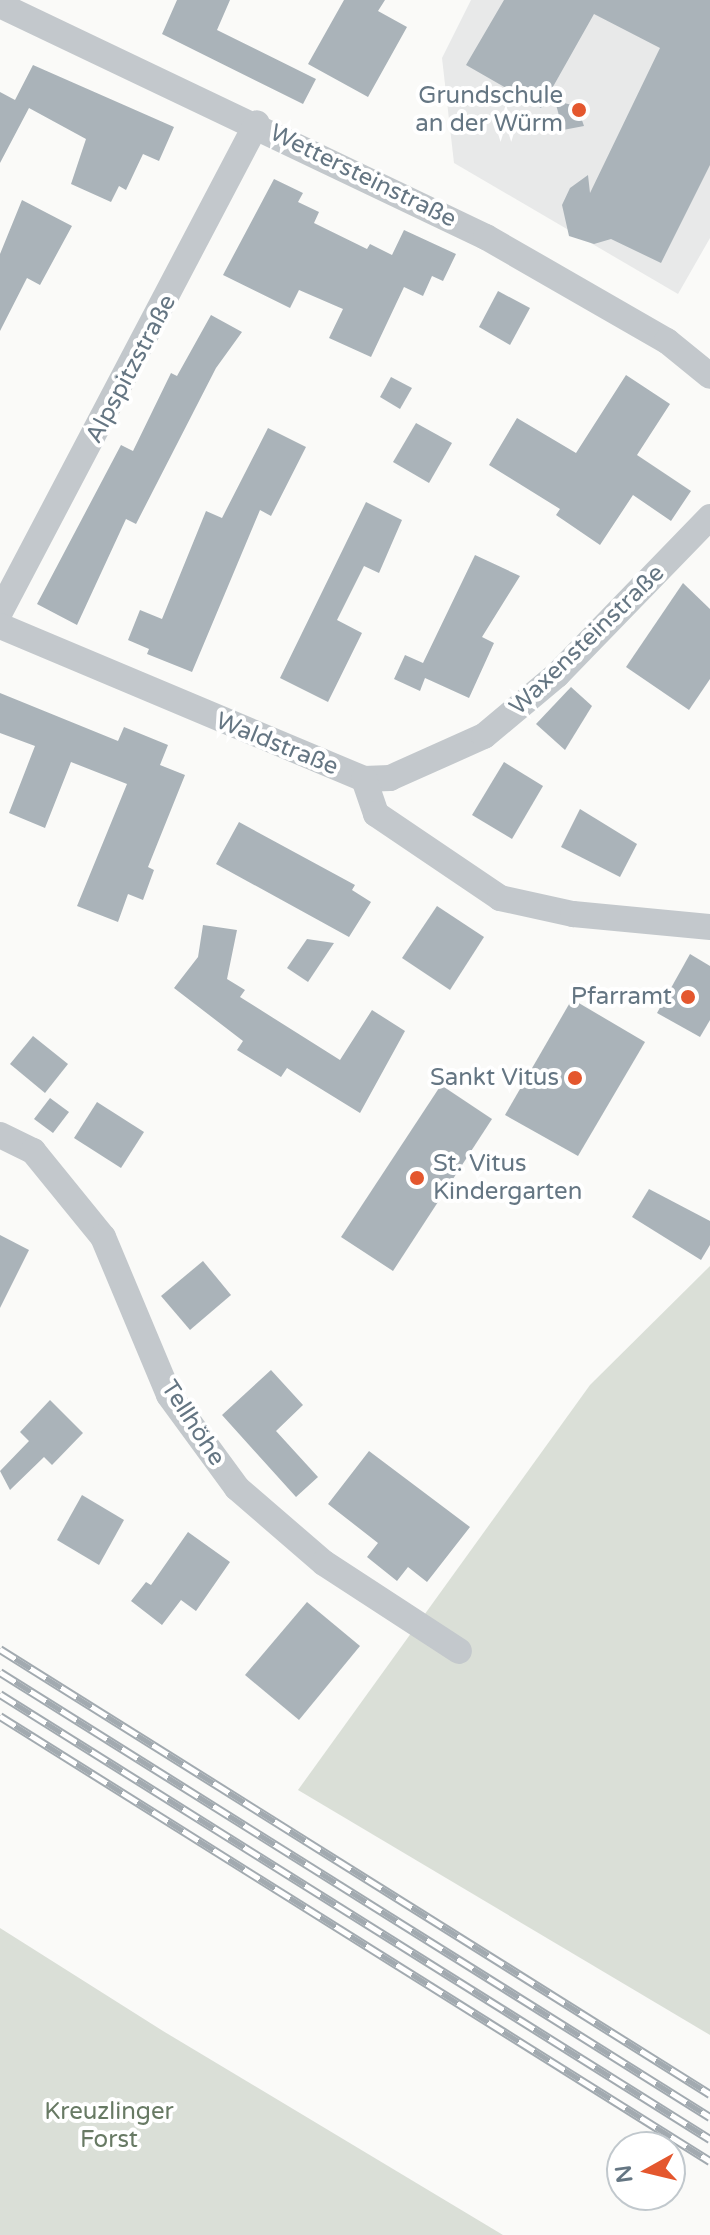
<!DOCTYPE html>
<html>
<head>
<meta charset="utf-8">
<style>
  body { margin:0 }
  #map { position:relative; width:710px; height:2235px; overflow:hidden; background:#fafaf8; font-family:"Varela Round",sans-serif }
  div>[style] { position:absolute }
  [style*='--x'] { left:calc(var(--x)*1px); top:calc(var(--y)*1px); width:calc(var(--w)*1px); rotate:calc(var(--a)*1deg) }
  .built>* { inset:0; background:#e8e9e9 }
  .green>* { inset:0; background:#dadfd7 }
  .building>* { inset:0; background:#aab3b9 }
  .minor>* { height:26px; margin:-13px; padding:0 13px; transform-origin:13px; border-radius:13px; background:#c3c8cc }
  .rail>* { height:9px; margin-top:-4.5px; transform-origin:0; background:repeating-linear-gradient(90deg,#fff 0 18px,#a2aab0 0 36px); box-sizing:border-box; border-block:2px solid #a2aab0 }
  .dots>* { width:22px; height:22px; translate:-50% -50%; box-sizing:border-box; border:4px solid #fff; border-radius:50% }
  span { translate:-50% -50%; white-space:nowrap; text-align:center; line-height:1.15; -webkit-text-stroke:8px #fff; paint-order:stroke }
  .poi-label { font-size:24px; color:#657683 }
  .right { translate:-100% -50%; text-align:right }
  .left { translate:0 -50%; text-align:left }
  .street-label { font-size:24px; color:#657683 }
  .park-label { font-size:24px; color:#687a64 }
  .north { position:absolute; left:606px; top:2131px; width:80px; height:80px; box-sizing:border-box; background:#fff; border:2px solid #c1c8cd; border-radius:50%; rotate:262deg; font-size:22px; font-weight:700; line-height:32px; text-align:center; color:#657683 }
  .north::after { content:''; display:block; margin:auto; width:28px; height:36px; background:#e4572e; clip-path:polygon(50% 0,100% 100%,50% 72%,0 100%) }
</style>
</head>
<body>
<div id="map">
  <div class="built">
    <div style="clip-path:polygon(471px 0,710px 0,710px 238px,678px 294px,454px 163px,442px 58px)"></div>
  </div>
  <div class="green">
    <div style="clip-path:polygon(710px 1266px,710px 2035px,298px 1790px,590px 1385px)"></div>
    <div style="clip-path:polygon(0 1928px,163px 2031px,503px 2235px,0 2235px)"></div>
  </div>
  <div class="building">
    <div style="clip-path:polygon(177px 0,230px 0,217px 30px,316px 79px,303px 104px,162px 34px)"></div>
    <div style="clip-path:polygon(344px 0,385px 0,378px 11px,407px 27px,368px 97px,308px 64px)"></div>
    <div style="clip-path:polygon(504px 0,710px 0,710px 165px,661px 263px,611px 239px,594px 244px,569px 236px,562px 205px,570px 188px,588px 175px,590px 193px,660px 48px,594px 14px,541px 108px,466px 65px)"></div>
    <div style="clip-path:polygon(33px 65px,174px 127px,159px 161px,143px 154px,126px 190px,119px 186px,111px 202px,71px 184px,86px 139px,29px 108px,0 163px,0 92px,15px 100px)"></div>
    <div style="clip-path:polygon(555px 101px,577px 106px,584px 126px,563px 130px)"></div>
    <div style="clip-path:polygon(274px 179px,303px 193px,298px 202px,319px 212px,314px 223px,367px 249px,370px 244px,392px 255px,404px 230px,456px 254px,443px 281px,432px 276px,423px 296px,404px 287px,371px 357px,329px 338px,343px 309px,299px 290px,290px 308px,223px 275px)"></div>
    <div style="clip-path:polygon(22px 200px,72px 226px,40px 285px,27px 278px,0 331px,0 254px)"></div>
    <div style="clip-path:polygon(498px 291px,530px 308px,510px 345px,479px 327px)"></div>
    <div style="clip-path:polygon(211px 315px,242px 332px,216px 368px,136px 524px,126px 519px,77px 625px,37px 604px,121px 445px,133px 451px,171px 373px,177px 376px)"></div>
    <div style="clip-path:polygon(626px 375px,670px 404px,637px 455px,691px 491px,671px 521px,633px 495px,600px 545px,556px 515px,560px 509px,489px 465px,517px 418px,576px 453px)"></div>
    <div style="clip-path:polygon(391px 377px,412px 388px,400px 409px,380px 397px)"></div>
    <div style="clip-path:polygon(416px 423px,452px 443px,429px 483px,393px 462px)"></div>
    <div style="clip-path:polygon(268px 428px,306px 447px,271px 516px,260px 510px,192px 672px,147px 654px,149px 649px,128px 640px,140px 610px,162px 619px,206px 511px,222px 518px)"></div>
    <div style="clip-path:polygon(366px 502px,402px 520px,379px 573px,364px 566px,337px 620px,362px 633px,328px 702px,280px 678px)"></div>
    <div style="clip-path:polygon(475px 555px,520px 576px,482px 637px,494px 643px,469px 698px,425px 678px,420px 691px,394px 679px,405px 655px,423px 663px)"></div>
    <div style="clip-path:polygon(683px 583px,710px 609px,710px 679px,689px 710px,626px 667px)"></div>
    <div style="clip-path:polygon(571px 687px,592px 706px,565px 750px,536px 724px)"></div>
    <div style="clip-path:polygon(0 693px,118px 741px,124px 727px,168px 745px,160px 765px,185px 775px,148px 867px,154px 870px,143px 900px,128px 894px,118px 922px,77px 906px,127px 784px,71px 762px,45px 828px,9px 813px,35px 746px,0 733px)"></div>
    <div style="clip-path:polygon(504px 762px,543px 786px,512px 839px,472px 815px)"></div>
    <div style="clip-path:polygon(580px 809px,637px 844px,620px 877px,561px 847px)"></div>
    <div style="clip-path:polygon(239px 822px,355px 885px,352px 890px,371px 902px,349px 937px,216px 864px)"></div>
    <div style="clip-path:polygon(437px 906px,484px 937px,450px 990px,402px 958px)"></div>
    <div style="clip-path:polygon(203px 925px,237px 930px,227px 979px,245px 990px,240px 997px,340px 1060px,372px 1010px,405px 1031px,360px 1113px,287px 1068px,281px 1077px,237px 1050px,243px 1041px,174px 988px,198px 957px)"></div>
    <div style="clip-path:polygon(307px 939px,334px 943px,308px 982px,287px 968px)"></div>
    <div style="clip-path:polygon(690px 954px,710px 966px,710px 1020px,700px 1037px,657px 1013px)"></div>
    <div style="clip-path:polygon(572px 999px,645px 1042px,578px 1156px,505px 1115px)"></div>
    <div style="clip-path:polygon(33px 1036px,68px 1064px,45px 1093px,10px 1064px)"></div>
    <div style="clip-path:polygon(441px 1085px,492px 1119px,393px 1271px,341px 1237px)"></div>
    <div style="clip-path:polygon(50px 1098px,69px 1112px,53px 1133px,34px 1119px)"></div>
    <div style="clip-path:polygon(97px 1102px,144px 1132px,121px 1168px,74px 1138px)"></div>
    <div style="clip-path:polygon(649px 1189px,710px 1221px,710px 1245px,701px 1260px,632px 1217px)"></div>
    <div style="clip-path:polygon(0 1235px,29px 1250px,0 1308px)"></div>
    <div style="clip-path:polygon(203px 1261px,231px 1295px,190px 1330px,161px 1296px)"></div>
    <div style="clip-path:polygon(271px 1370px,303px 1405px,276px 1431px,318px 1477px,296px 1497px,222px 1415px)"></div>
    <div style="clip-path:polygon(50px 1400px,83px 1433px,52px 1465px,44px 1457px,10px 1490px,0 1471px,29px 1441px,20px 1432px)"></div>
    <div style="clip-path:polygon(369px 1451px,470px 1527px,427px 1582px,408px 1567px,397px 1581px,367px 1557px,378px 1543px,328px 1504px)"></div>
    <div style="clip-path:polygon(82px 1495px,124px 1520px,99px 1565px,57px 1540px)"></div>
    <div style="clip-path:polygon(188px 1532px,230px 1562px,196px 1611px,181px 1600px,162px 1625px,131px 1601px,146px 1582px,151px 1585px)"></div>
    <div style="clip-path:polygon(307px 1602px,360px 1646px,299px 1720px,245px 1675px)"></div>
  </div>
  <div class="minor">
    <div style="--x:0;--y:5;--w:539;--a:25.52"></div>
    <div style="--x:486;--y:237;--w:209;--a:29.9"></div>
    <div style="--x:667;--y:341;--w:55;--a:39.1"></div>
    <div style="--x:0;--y:612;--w:552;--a:-62.28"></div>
    <div style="--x:0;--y:626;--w:395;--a:22.8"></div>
    <div style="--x:364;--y:779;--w:26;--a:-2"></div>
    <div style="--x:390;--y:778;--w:103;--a:-24.1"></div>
    <div style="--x:484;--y:736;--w:95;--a:-39.9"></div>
    <div style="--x:557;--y:675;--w:220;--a:-45.9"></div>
    <div style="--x:364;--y:779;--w:37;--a:71"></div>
    <div style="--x:376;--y:814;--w:150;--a:34.1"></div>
    <div style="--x:500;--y:898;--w:75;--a:12.4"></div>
    <div style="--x:573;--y:914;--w:138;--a:5.4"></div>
    <div style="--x:0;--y:1135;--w:37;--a:26"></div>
    <div style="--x:33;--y:1151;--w:111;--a:50.9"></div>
    <div style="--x:103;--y:1237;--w:171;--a:67.3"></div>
    <div style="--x:169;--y:1395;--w:115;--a:53.8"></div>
    <div style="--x:237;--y:1488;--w:115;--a:40.8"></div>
    <div style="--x:324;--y:1563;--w:161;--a:33.1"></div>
  </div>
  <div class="rail">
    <div style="--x:0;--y:1649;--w:838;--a:32.08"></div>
    <div style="--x:0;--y:1672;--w:838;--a:32.08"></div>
    <div style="--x:0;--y:1694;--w:838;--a:32.08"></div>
    <div style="--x:0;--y:1716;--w:838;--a:32.08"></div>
  </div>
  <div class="dots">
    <div style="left:579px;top:110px;background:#e4572e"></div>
    <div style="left:688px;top:997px;background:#e4572e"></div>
    <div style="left:575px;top:1078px;background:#e4572e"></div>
    <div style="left:417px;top:1178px;background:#e4572e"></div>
  </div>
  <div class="poi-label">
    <span class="right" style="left:563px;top:110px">Grundschule<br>an der Würm</span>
    <span class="right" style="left:672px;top:997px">Pfarramt</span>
    <span class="right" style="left:559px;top:1078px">Sankt Vitus</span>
    <span class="left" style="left:433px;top:1178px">St. Vitus<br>Kindergarten</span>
  </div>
  <div class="street-label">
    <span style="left:363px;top:176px;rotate:26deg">Wettersteinstraße</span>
    <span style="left:131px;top:369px;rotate:-62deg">Alpspitzstraße</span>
    <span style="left:587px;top:640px;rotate:-44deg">Waxensteinstraße</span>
    <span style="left:277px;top:744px;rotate:22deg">Waldstraße</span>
    <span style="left:193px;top:1423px;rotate:57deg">Tellhöhe</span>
  </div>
  <div class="park-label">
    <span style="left:109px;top:2126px">Kreuzlinger<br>Forst</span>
  </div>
  <div class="north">N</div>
</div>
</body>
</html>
